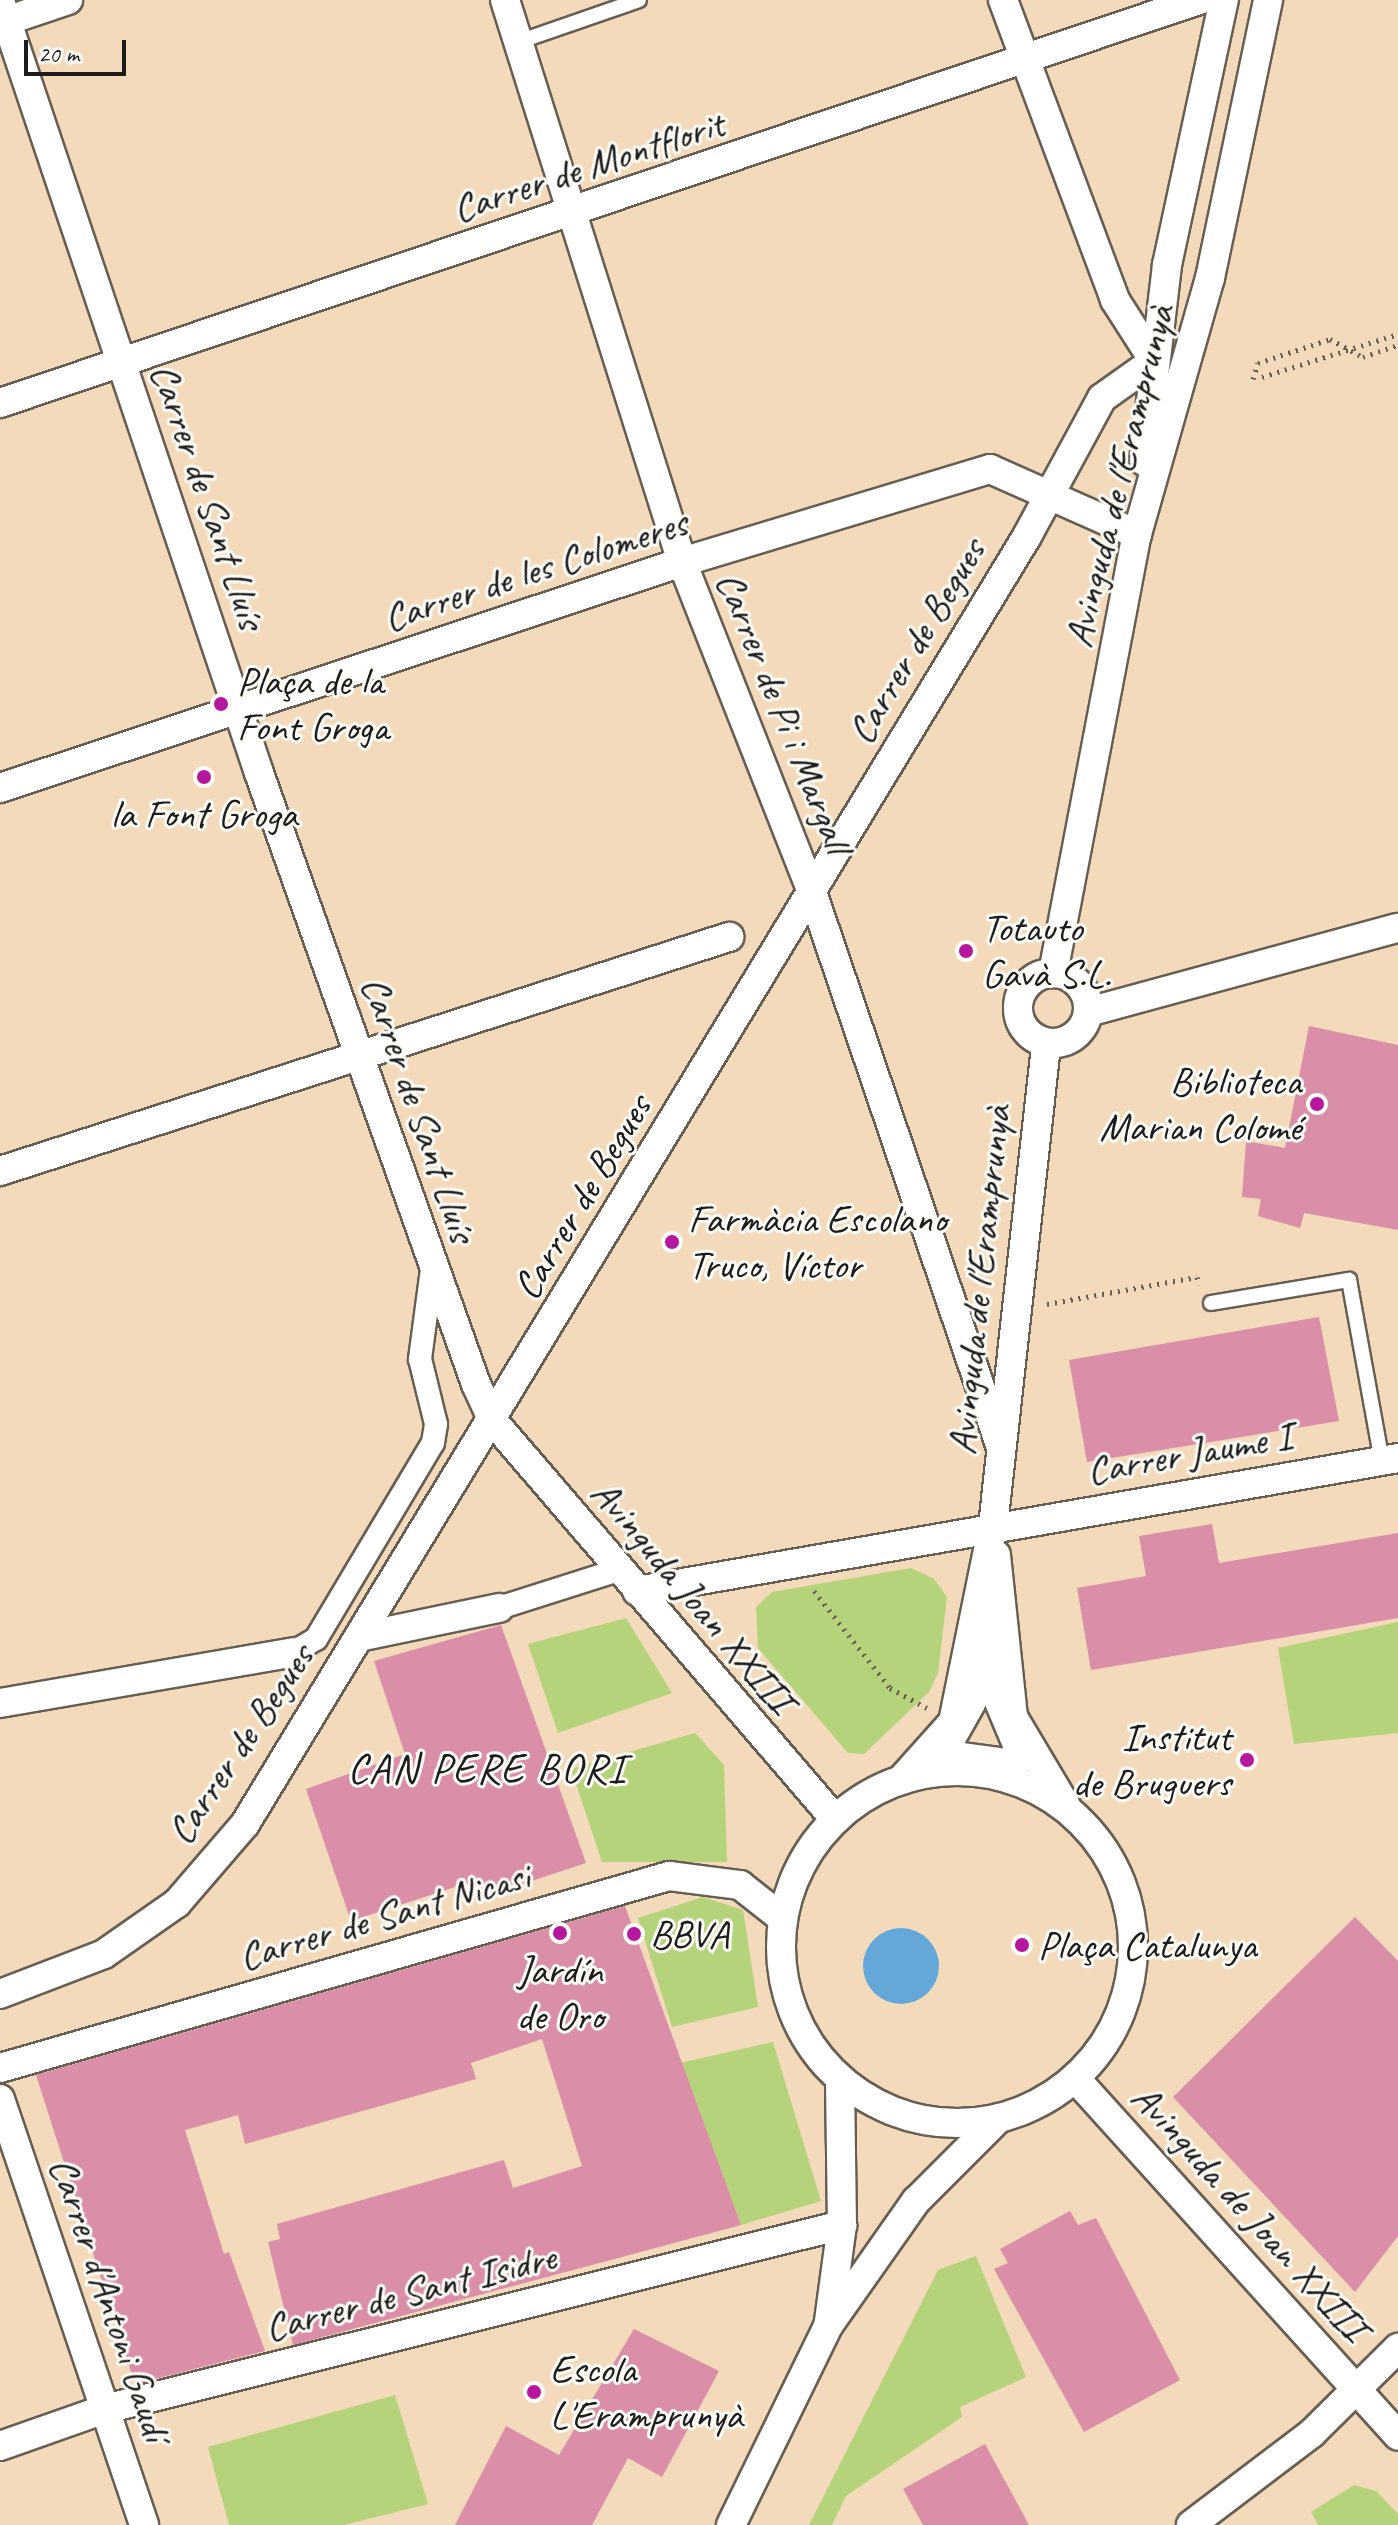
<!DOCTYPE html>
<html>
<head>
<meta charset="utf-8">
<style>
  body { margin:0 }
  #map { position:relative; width:1398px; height:2525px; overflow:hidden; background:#f3daba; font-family:Caveat,sans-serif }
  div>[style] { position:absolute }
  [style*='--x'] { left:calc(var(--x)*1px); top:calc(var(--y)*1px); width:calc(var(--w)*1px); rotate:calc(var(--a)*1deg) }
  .green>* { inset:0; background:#b5d37a }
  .water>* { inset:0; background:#64a8d9 }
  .round { border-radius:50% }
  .building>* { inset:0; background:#da8ea8 }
  .path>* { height:5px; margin-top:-2.5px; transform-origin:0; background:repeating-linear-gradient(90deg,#675e53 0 2px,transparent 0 8px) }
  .roads { filter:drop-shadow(2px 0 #675e53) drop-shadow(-2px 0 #675e53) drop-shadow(0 2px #675e53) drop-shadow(0 -2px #675e53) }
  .service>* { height:14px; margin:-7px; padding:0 7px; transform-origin:7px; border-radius:7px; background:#fff }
  .pedestrian>* { height:22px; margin:-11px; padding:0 11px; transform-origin:11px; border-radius:11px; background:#fff }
  .minor>* { height:28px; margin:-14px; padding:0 14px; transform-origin:14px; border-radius:14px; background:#fff }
  .minor>.ring { margin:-14px; padding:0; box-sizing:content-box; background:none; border:28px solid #fff; border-radius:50% }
  .dots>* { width:22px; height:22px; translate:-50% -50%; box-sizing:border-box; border:4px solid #fdfcf7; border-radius:50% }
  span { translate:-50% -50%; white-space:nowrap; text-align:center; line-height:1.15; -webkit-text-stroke:6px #fdfcf7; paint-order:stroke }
  .street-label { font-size:40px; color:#1c1c1c }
  .poi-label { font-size:40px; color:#1c1c1c }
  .left { translate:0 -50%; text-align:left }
  .right { translate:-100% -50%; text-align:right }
  .neighbourhood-label { font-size:42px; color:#1c1c1c; letter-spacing:2px }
  .scale { position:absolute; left:24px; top:40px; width:102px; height:36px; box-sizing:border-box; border:4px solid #1c1c1c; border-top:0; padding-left:10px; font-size:24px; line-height:28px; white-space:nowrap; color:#1c1c1c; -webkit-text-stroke:6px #fdfcf7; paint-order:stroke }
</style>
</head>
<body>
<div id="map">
  <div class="green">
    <div style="clip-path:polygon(911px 1568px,934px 1579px,947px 1597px,938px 1673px,929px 1692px,864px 1754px,848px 1753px,758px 1648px,756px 1607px,772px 1592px)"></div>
    <div style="clip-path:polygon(626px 1618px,672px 1693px,558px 1733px,528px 1644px)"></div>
    <div style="clip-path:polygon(1398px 1622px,1398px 1733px,1294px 1744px,1278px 1648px)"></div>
    <div style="clip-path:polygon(695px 1733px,724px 1765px,727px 1862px,602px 1862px,571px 1769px)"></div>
    <div style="clip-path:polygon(703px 1897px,743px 1910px,758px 2007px,672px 2027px,638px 1918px)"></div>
    <div style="clip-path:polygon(773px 2042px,821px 2201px,741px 2225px,680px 2063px)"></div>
    <div style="clip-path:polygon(976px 2256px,1026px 2377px,960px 2407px,962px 2417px,846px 2496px,832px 2525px,809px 2525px,938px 2270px)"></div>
    <div style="clip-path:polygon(395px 2395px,428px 2504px,344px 2525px,229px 2525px,208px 2447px)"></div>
    <div style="clip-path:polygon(1354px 2485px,1376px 2491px,1398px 2514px,1398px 2525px,1318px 2525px,1311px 2512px)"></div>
  </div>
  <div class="water">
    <div class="round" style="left:863px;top:1928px;width:76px;height:76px"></div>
  </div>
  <div class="building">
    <div style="clip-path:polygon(1309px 1026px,1398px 1045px,1398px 1230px,1304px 1213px,1300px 1228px,1258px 1216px,1261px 1199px,1242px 1197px,1246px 1141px,1285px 1148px)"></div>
    <div style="clip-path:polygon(1319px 1317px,1339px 1421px,1087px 1462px,1069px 1360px)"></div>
    <div style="clip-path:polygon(1212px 1524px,1219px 1563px,1398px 1533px,1398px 1618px,1091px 1670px,1077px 1588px,1146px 1576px,1139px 1536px)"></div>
    <div style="clip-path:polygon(501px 1625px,586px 1863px,474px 1900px,467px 1883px,351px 1921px,306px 1789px,405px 1754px,374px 1661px)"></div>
    <div style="clip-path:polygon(625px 1906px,741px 2225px,293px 2345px,268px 2242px,280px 2239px,277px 2224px,504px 2160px,513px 2188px,582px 2166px,542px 2039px,471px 2063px,476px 2079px,245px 2144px,238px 2115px,185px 2130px,224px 2254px,229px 2252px,265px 2351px,135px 2384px,36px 2075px)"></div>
    <div style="clip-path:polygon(1355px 1917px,1398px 1961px,1398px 2236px,1355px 2292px,1173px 2097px)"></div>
    <div style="clip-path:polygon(1070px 2211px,1078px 2225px,1096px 2218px,1180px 2380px,1084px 2432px,994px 2269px,1008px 2263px,1000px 2249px)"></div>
    <div style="clip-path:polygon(634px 2329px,719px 2371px,662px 2477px,628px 2458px,592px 2525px,455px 2525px,506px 2426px,559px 2455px)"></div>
    <div style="clip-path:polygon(985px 2444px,1029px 2525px,923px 2525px,903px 2489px)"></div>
  </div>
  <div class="path">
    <div style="--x:1262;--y:377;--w:143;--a:-17.5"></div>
    <div style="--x:1253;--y:379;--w:17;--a:-73"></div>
    <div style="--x:1258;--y:363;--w:76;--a:-18.4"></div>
    <div style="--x:1330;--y:339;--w:38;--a:29"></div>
    <div style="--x:1363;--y:357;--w:37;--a:-19"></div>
    <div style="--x:1047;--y:1304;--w:152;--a:-10.2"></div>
    <div style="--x:1197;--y:1277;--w:8;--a:76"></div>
    <div style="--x:814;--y:1591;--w:123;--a:51.9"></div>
    <div style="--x:890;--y:1688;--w:42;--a:28.4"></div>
  </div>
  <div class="roads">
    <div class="service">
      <div style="--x:518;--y:42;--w:128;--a:-19.1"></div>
      <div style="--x:1211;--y:1303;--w:140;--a:-9.5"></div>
      <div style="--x:1349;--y:1280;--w:184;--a:79.7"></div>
    </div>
    <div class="pedestrian">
      <div style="--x:992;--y:1556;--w:144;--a:88.8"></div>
      <div style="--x:995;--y:1700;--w:67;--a:67.2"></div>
      <div style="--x:1021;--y:1762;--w:75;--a:-172.3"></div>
      <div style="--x:947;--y:1752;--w:55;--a:-60.6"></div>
      <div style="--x:974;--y:1704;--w:149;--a:-83.1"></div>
      <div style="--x:499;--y:1608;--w:125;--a:-17.7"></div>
      <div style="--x:294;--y:1652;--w:26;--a:-31"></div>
      <div style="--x:316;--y:1639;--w:228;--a:-59.2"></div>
      <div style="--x:433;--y:1443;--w:19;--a:-81"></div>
      <div style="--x:436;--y:1424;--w:67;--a:-103.8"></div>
      <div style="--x:420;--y:1359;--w:91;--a:-82.4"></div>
    </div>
    <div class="minor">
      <div style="--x:505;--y:0;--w:589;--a:72.52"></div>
      <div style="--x:682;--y:562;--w:352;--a:68.5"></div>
      <div style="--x:811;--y:889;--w:590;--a:71.23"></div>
      <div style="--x:1003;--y:0;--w:320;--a:69.5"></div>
      <div style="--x:1115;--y:300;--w:72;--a:57.4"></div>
      <div style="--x:0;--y:1;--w:814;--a:71.45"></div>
      <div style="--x:259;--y:773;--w:648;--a:70.45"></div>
      <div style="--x:476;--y:1384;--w:41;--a:65.3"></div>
      <div style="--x:493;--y:1421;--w:525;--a:49.33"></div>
      <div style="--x:0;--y:23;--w:72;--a:-18.7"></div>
      <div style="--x:0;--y:403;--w:1265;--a:-18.58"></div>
      <div style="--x:1144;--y:461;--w:197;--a:-83.3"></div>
      <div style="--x:1167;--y:265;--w:271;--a:-77.9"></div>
      <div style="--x:0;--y:788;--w:718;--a:-18.33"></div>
      <div style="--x:682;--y:562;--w:322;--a:-16.8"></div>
      <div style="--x:990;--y:469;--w:161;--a:23.9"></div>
      <div style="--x:1053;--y:973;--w:447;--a:-79.2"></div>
      <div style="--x:1137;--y:534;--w:266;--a:-74.1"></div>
      <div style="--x:1210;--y:278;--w:284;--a:-78.2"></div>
      <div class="ring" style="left:1018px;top:973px;width:42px;height:42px"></div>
      <div style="--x:1088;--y:1012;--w:321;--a:-15.2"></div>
      <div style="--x:0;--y:1171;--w:766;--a:-17.8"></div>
      <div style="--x:996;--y:1555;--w:163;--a:84"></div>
      <div style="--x:1013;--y:1717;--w:104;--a:59.2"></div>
      <div style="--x:637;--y:1591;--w:773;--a:-9.91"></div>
      <div style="--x:359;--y:1637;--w:143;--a:-11.7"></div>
      <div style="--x:0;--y:1703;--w:298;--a:-9.8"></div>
      <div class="ring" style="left:781px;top:1771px;width:324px;height:324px"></div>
      <div style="--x:902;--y:1779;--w:76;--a:-48.2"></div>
      <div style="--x:953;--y:1722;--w:200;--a:-78.5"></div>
      <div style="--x:993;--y:1526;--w:486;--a:-83.7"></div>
      <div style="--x:0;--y:1994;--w:111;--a:-21"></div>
      <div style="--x:104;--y:1954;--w:89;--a:-34.9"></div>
      <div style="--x:177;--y:1903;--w:104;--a:-49.3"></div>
      <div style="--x:245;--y:1824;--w:1505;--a:-58.73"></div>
      <div style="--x:1026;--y:538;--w:159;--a:-61.5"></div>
      <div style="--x:1102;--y:398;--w:64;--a:-35.4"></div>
      <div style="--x:0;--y:2068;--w:696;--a:-16.01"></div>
      <div style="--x:669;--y:1876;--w:72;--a:7.2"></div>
      <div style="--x:740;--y:1885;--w:55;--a:38.3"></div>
      <div style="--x:1075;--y:2078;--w:482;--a:47.9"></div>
      <div style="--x:0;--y:2099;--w:450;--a:71.3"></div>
      <div style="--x:829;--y:2321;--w:97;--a:-82.3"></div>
      <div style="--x:842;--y:2225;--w:146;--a:-90.8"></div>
      <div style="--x:0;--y:2446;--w:111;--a:-19.4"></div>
      <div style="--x:105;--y:2409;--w:760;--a:-14.02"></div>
      <div style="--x:731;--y:2525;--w:221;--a:-64"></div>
      <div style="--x:828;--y:2326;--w:153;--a:-54.9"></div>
      <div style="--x:916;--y:2201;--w:117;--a:-45"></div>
      <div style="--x:1191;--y:2525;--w:152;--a:-37.2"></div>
      <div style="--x:1312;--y:2433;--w:121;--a:-44.7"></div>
    </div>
  </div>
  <div class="dots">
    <div style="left:221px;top:704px;background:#b5179e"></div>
    <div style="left:204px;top:777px;background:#b5179e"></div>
    <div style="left:966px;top:951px;background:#b5179e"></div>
    <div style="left:1317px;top:1104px;background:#b5179e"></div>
    <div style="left:672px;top:1242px;background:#b5179e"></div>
    <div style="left:1247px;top:1760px;background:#b5179e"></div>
    <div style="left:560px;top:1933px;background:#b5179e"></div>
    <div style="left:634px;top:1934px;background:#b5179e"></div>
    <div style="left:1022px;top:1945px;background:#b5179e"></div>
    <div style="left:534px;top:2392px;background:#b5179e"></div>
  </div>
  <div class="street-label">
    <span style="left:588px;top:166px;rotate:-18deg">Carrer de Montflorit</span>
    <span style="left:1119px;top:476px;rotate:-76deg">Avinguda de l'Eramprunyà</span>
    <span style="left:208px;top:496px;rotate:71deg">Carrer de Sant Lluís</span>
    <span style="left:535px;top:570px;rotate:-18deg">Carrer de les Colomeres</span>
    <span style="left:916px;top:641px;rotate:-59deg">Carrer de Begues</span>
    <span style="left:784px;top:712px;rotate:68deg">Carrer de Pi i Margall</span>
    <span style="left:419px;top:1109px;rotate:71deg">Carrer de Sant Lluís</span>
    <span style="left:582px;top:1197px;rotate:-59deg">Carrer de Begues</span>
    <span style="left:979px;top:1280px;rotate:-84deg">Avinguda de l'Eramprunyà</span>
    <span style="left:1189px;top:1453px;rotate:-10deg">Carrer Jaume I</span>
    <span style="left:693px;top:1596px;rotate:50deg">Avinguda Joan XXIII</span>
    <span style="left:240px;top:1744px;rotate:-56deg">Carrer de Begues</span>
    <span style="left:384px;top:1916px;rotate:-16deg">Carrer de Sant Nicasi</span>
    <span style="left:1250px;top:2212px;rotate:48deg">Avinguda de Joan XXIII</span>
    <span style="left:410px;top:2292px;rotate:-14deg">Carrer de Sant Isidre</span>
    <span style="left:110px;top:2299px;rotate:71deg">Carrer d'Antoni Gaudí</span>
  </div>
  <div class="poi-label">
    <span class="left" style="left:237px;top:704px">Plaça de la<br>Font Groga</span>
    <span style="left:204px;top:814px">la Font Groga</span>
    <span class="left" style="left:982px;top:951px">Totauto<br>Gavà S.L.</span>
    <span class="right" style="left:1301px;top:1104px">Biblioteca<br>Marian Colomé</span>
    <span class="left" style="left:688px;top:1242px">Farmàcia Escolano<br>Truco, Víctor</span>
    <span class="right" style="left:1231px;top:1760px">Institut<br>de Bruguers</span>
    <span class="left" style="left:650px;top:1934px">BBVA</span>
    <span class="left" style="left:1038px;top:1945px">Plaça Catalunya</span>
    <span style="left:560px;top:1993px">Jardín<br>de Oro</span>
    <span class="left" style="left:550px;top:2392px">Escola<br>L'Eramprunyà</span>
  </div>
  <div class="neighbourhood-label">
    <span style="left:487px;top:1769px">CAN PERE BORI</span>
  </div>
  <div class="scale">20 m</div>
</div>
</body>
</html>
